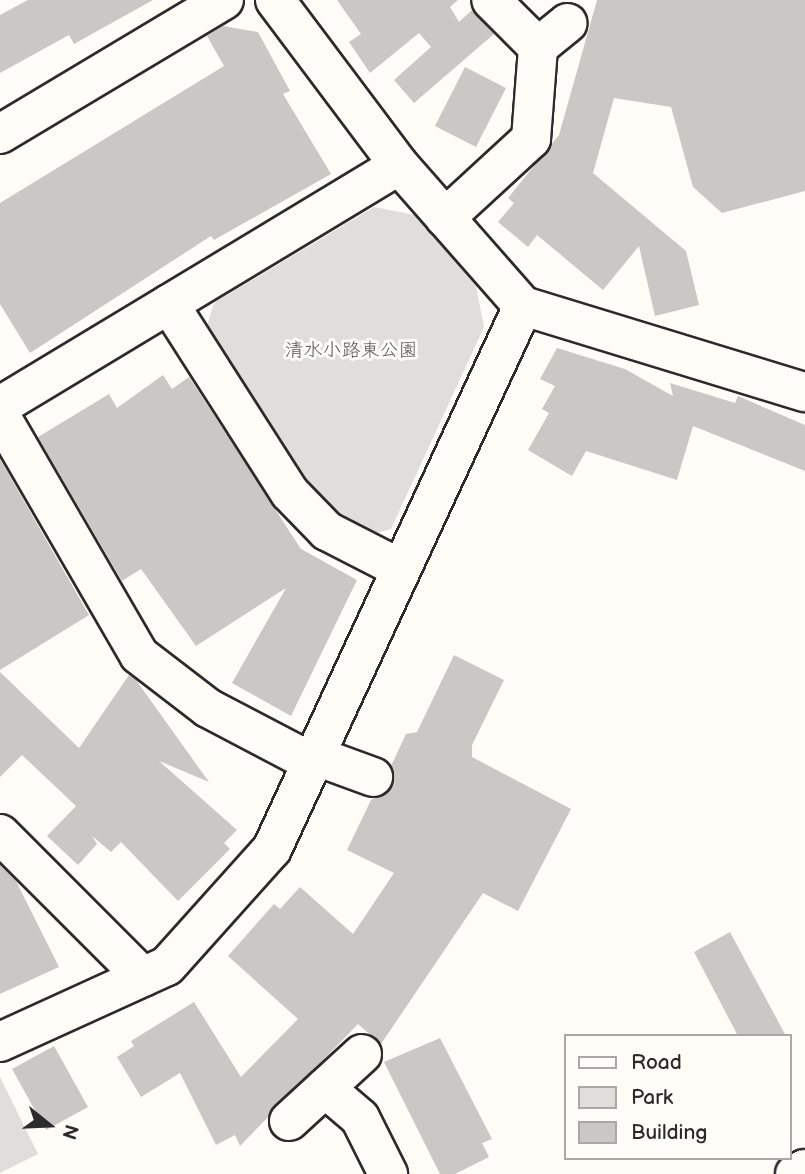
<!DOCTYPE html>
<html>
<head>
<meta charset="utf-8">
<style>
  body { margin:0 }
  #map { position:relative; width:805px; height:1174px; overflow:hidden; background:#fdfcf7; font-family:"Balsamiq Sans","Klee One",sans-serif }
  div>[style] { position:absolute }
  [style*='--x'] { left:calc(var(--x)*1px); top:calc(var(--y)*1px); width:calc(var(--w)*1px); rotate:calc(var(--a)*1deg) }
  .green>* { inset:0; background:#dfdeda }
  .building>* { inset:0; background:#c9c8c4 }
  .roads { filter:drop-shadow(2px 0 #2b2b2b) drop-shadow(-2px 0 #2b2b2b) drop-shadow(0 2px #2b2b2b) drop-shadow(0 -2px #2b2b2b) }
  .minor>* { height:38px; margin:-19px; padding:0 19px; transform-origin:19px; border-radius:19px; background:#fdfcf7 }
  span { translate:-50% -50%; white-space:nowrap; text-align:center; line-height:1.15; -webkit-text-stroke:6px #fdfcf7; paint-order:stroke }
  .park-label { font-size:19px; color:#585857 }
  .legend { position:absolute; left:564px; top:1034px; width:228px; height:126px; box-sizing:border-box; background:#fdfcf7; border:2px solid #a9a8a5; margin:0; padding:9px 12px; list-style:none; font-size:21px; color:#2b2b2b }
  .legend li { display:flex; align-items:center; gap:14px; height:35px }
  .legend b { width:35px; border:2px solid #a9a8a5 }
  .north { position:absolute; left:14px; top:1090px; width:70px; height:70px; -webkit-text-stroke:5px #fdfcf7; paint-order:stroke; rotate:108deg; font-size:19px; font-weight:700; line-height:28px; text-align:center; color:#2b2b2b }
  .north::after { content:''; display:block; margin:auto; width:24px; height:32px; background:#2b2b2b; clip-path:polygon(50% 0,100% 100%,50% 72%,0 100%) }
</style>
</head>
<body>
<div id="map">
  <div class="green">
    <div style="clip-path:polygon(374px 207px,415px 215px,476px 286px,484px 327px,391px 529px,363px 537px,314px 499px,206px 329px,214px 303px)"></div>
    <div style="clip-path:polygon(0 1077px,38px 1154px,0 1173px)"></div>
  </div>
  <div class="building">
    <div style="clip-path:polygon(28px 0,153px 0,74px 44px,69px 35px,0 73px,0 15px)"></div>
    <div style="clip-path:polygon(337px 0,458px 0,450px 7px,459px 22px,472px 10px,494px 34px,414px 103px,394px 80px,431px 47px,419px 33px,370px 73px,349px 42px,361px 34px)"></div>
    <div style="clip-path:polygon(597px 0,805px 0,805px 191px,722px 213px,693px 187px,671px 107px,614px 98px,593px 173px,686px 251px,699px 305px,655px 316px,639px 246px,603px 290px,537px 235px,528px 247px,498px 222px,514px 203px,508px 198px,559px 135px)"></div>
    <div style="clip-path:polygon(223px 26px,258px 32px,290px 91px,283px 94px,331px 174px,214px 240px,211px 236px,30px 353px,0 304px,0 203px,224px 66px,207px 36px)"></div>
    <div style="clip-path:polygon(465px 67px,506px 88px,476px 147px,435px 126px)"></div>
    <div style="clip-path:polygon(557px 348px,625px 369px,673px 396px,670px 383px,735px 403px,738px 396px,805px 425px,805px 471px,693px 426px,677px 480px,586px 451px,572px 476px,528px 450px,549px 413px,542px 409px,555px 386px,540px 379px)"></div>
    <div style="clip-path:polygon(163px 375px,172px 389px,189px 377px,301px 549px,357px 580px,291px 716px,232px 683px,286px 588px,196px 646px,141px 569px,122px 581px,38px 437px,109px 394px,117px 408px)"></div>
    <div style="clip-path:polygon(0 459px,89px 615px,0 670px)"></div>
    <div style="clip-path:polygon(454px 655px,504px 680px,472px 745px,472px 757px,571px 809px,518px 911px,483px 893px,381px 1044px,358px 1024px,240px 1146px,235px 1135px,216px 1145px,180px 1073px,141px 1097px,117px 1057px,134px 1046px,131px 1041px,194px 1002px,241px 1077px,298px 1019px,228px 956px,274px 904px,280px 909px,300px 887px,353px 934px,394px 873px,347px 850px,371px 800px,393px 785px,391px 766px,406px 734px,417px 732px)"></div>
    <div style="clip-path:polygon(0 672px,79px 748px,129px 675px,136px 680px,209px 782px,159px 761px,237px 830px,224px 843px,230px 849px,178px 901px,121px 842px,111px 852px,92px 836px,97px 844px,78px 865px,47px 836px,76px 806px,22px 755px,0 777px)"></div>
    <div style="clip-path:polygon(0 865px,16px 881px,59px 967px,0 994px)"></div>
    <div style="clip-path:polygon(730px 932px,786px 1036px,738px 1036px,694px 952px)"></div>
    <div style="clip-path:polygon(440px 1038px,492px 1139px,482px 1143px,489px 1157px,455px 1174px,440px 1174px,384px 1062px)"></div>
    <div style="clip-path:polygon(54px 1046px,88px 1107px,46px 1130px,12px 1069px)"></div>
  </div>
  <div class="roads">
    <div class="minor">
      <div style="--x:275;--y:0;--w:206;--a:53.1"></div>
      <div style="--x:399;--y:165;--w:188;--a:48.7"></div>
      <div style="--x:523;--y:306;--w:295;--a:17"></div>
      <div style="--x:538;--y:47;--w:38;--a:-39"></div>
      <div style="--x:0;--y:134;--w:261;--a:-30.9"></div>
      <div style="--x:445;--y:218;--w:117;--a:-42.6"></div>
      <div style="--x:531;--y:139;--w:92;--a:-85.6"></div>
      <div style="--x:538;--y:47;--w:66;--a:-135"></div>
      <div style="--x:169;--y:304;--w:224;--a:57.4"></div>
      <div style="--x:290;--y:493;--w:53;--a:45.8"></div>
      <div style="--x:327;--y:531;--w:81;--a:27.2"></div>
      <div style="--x:0;--y:406;--w:466;--a:-31.1"></div>
      <div style="--x:0;--y:415;--w:277;--a:59.9"></div>
      <div style="--x:139;--y:655;--w:87;--a:37.5"></div>
      <div style="--x:208;--y:708;--w:116;--a:27.7"></div>
      <div style="--x:313;--y:755;--w:64;--a:20.1"></div>
      <div style="--x:0;--y:834;--w:202;--a:45"></div>
      <div style="--x:0;--y:1042;--w:183;--a:-24.5"></div>
      <div style="--x:167;--y:966;--w:157;--a:-48.1"></div>
      <div style="--x:272;--y:849;--w:598;--a:-65.19"></div>
      <div style="--x:325;--y:1088;--w:46;--a:40.6"></div>
      <div style="--x:360;--y:1118;--w:63;--a:63.4"></div>
      <div style="--x:289;--y:1121;--w:99;--a:-42.5"></div>
      <div style="--x:795;--y:1174;--w:11;--a:-27"></div>
    </div>
  </div>
  <div class="park-label">
    <span style="left:351px;top:351px">清水小路東公園</span>
  </div>
  <ul class="legend">
  <li><b style="height:9px;background:#fdfcf7"></b>Road</li>
  <li><b style="height:19px;background:#dfdeda"></b>Park</li>
  <li><b style="height:19px;background:#c9c8c4"></b>Building</li>
  </ul>
  <div class="north">N</div>
</div>
</body>
</html>
